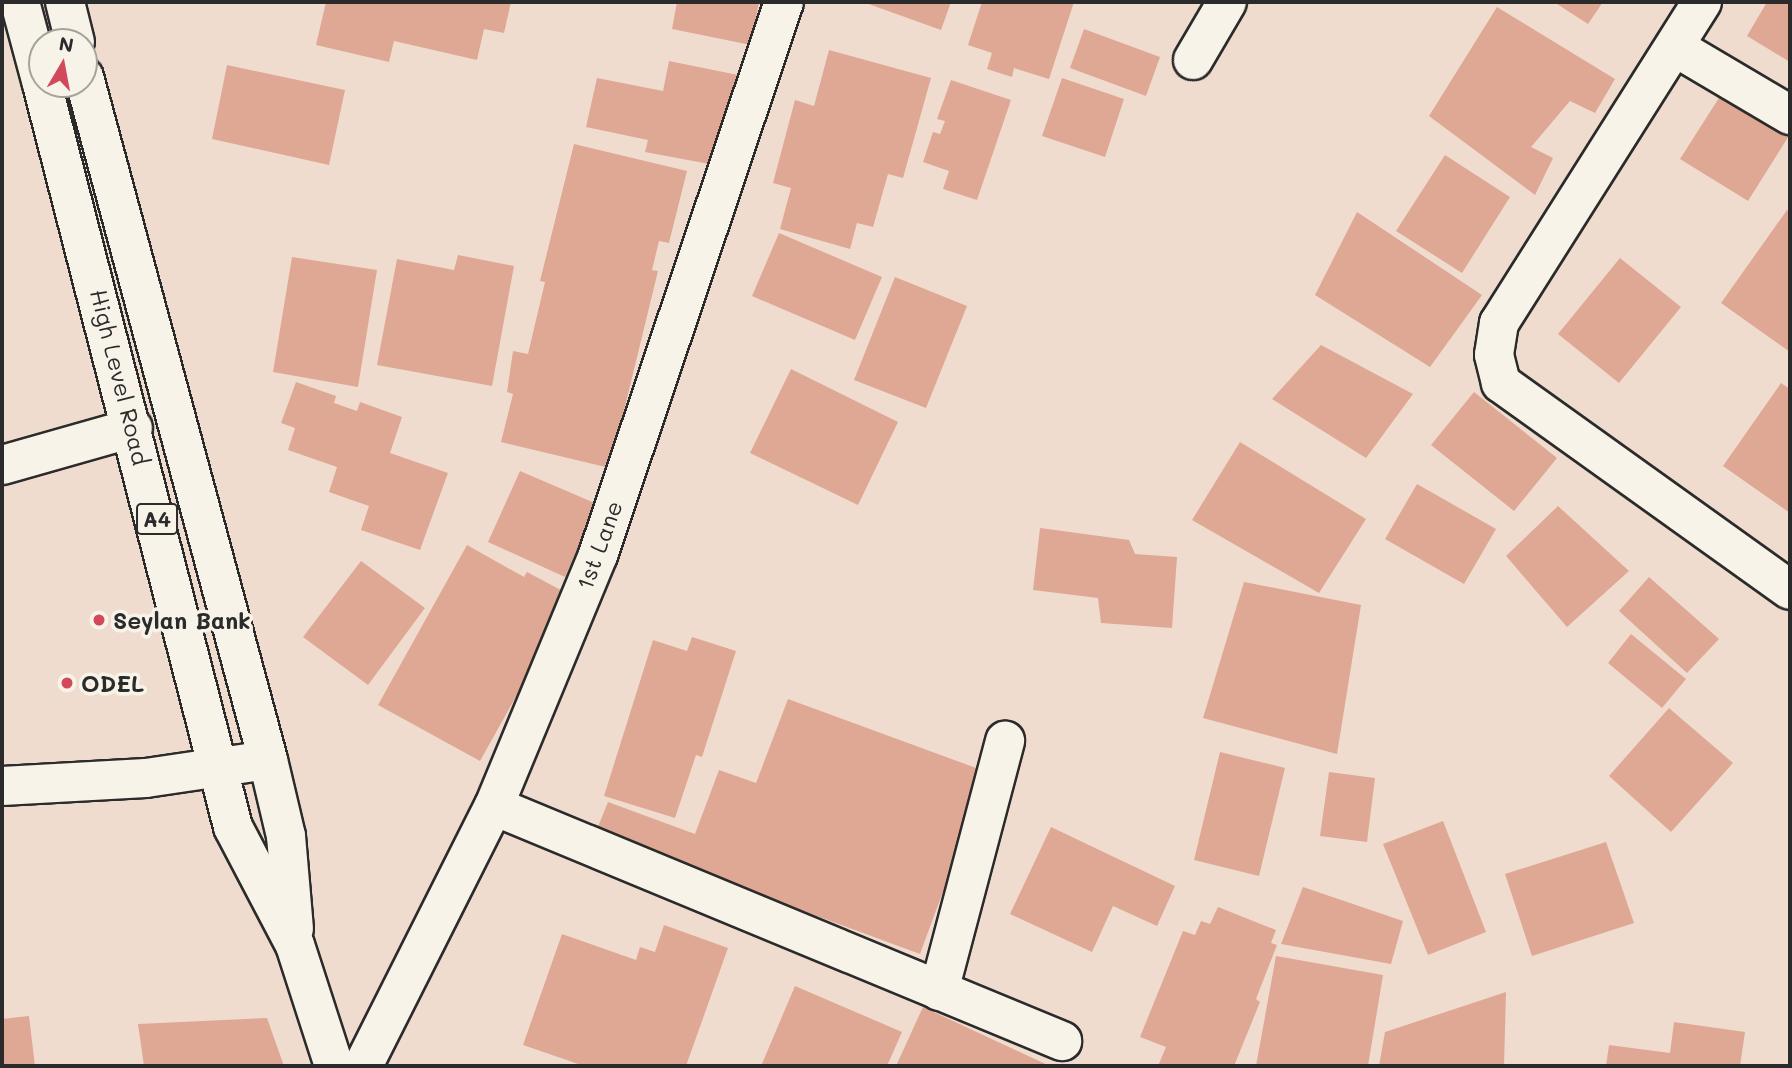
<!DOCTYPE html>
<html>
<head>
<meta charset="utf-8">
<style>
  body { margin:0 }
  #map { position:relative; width:1792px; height:1068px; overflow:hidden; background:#f0dccf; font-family:Mali,sans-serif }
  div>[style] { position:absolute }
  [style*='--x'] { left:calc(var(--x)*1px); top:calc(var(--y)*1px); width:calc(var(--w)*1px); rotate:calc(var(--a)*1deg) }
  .building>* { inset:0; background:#dea894 }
  .roads { filter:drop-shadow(2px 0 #2b2b2b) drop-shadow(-2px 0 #2b2b2b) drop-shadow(0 2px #2b2b2b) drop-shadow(0 -2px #2b2b2b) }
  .minor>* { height:38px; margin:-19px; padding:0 19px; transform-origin:19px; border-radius:19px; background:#f7f3e8 }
  .major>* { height:38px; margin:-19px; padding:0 19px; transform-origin:19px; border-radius:19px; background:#f7f3e8 }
  .highway>* { height:38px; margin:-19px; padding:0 19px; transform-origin:19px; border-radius:19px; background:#f7f3e8 }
  .dots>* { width:19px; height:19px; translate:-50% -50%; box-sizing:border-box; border:4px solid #f7f3e8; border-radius:50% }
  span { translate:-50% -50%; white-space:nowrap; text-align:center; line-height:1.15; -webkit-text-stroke:7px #f7f3e8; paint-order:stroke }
  .shield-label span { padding:2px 5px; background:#f7f3e8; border:2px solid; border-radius:5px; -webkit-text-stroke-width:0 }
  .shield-label { font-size:21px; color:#2b2b2b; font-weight:700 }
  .street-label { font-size:23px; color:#2b2b2b }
  .poi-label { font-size:23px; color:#2b2b2b; font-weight:700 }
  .left { translate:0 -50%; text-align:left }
  .frame { position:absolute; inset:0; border:4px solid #2b2b2b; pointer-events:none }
  .north { position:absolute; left:28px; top:28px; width:70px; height:70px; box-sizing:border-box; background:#f7f3e8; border:2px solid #a5a39c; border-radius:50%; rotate:10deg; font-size:19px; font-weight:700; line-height:28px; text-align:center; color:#2b2b2b }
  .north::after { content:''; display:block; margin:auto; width:24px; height:32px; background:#d1495b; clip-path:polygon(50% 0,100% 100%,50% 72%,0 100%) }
</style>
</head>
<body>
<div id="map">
  <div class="building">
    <div style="clip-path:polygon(326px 2px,511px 2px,504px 33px,484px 29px,477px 60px,394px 41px,389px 62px,316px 45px)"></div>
    <div style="clip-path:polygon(677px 2px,759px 2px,751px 45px,672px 29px)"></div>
    <div style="clip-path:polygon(863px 2px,951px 2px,941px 30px)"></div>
    <div style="clip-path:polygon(982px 2px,1074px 2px,1049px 79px,1014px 68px,1012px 77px,987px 69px,992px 53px,968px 45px)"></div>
    <div style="clip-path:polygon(1554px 2px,1603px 2px,1588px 24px)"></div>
    <div style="clip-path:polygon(1767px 2px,1790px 2px,1790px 62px,1747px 36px)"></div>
    <div style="clip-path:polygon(1497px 7px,1615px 79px,1595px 113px,1570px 101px,1531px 147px,1553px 158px,1535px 195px,1429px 116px)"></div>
    <div style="clip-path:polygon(1084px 29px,1160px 57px,1146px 96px,1070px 68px)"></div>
    <div style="clip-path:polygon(829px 50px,931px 78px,903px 178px,888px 174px,873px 227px,857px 223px,850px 249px,780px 229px,791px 188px,773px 183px,795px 100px,814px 106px)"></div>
    <div style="clip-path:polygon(669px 61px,738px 75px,720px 166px,645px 152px,648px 140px,586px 127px,597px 78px,663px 91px)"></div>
    <div style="clip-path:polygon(227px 65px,345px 90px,329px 165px,212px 139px)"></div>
    <div style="clip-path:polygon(1062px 78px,1124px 99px,1105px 157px,1042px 136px)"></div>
    <div style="clip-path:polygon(951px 80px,1011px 100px,977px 200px,943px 189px,949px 171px,923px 162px,933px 132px,940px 134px,945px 121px,937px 119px)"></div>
    <div style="clip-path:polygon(1724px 90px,1790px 134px,1748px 201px,1680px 159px)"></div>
    <div style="clip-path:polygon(574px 144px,687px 171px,669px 243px,659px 241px,652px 270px,658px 271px,610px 468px,501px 442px,513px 394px,507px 392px,513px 351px,528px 354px,545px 282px,540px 281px)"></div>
    <div style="clip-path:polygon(1445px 155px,1510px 197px,1462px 273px,1396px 231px)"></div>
    <div style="clip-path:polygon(1787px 210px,1790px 213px,1790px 352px,1721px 303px)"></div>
    <div style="clip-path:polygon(1357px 212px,1482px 295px,1430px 367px,1315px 295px)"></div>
    <div style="clip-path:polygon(779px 233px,882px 277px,855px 340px,752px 296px)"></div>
    <div style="clip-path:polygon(458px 255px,514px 266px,492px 386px,377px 365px,397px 259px,454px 270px)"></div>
    <div style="clip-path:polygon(292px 257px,377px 270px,358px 387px,273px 372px)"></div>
    <div style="clip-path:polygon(1620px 258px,1681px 307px,1619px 383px,1558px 334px)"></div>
    <div style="clip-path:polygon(895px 277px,967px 306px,926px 408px,854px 380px)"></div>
    <div style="clip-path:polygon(1321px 345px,1413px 394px,1366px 458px,1272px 399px)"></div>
    <div style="clip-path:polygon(791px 369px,898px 422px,858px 505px,750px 453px)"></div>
    <div style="clip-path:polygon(296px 382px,336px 396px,334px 403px,357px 411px,360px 402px,402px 417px,390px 453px,448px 473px,420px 550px,361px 530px,369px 506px,329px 492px,337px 467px,288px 450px,295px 428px,281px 423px)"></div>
    <div style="clip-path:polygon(1781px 383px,1790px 389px,1790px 513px,1723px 466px)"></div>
    <div style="clip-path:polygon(1474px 392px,1557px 458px,1514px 511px,1431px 445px)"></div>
    <div style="clip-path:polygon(1240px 442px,1366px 519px,1319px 593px,1192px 520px)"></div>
    <div style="clip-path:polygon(520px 471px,597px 504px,565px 577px,488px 542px)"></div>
    <div style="clip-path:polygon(1417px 484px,1496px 529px,1464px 584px,1385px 539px)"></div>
    <div style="clip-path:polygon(1558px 506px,1629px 571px,1567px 627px,1506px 556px)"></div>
    <div style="clip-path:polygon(1040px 528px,1129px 540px,1135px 554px,1177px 557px,1172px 628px,1101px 623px,1098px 598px,1033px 590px)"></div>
    <div style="clip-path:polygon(467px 545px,524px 577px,527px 572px,572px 596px,480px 761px,378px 705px)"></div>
    <div style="clip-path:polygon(361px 561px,425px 608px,368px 685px,303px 637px)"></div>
    <div style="clip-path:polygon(1649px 577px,1719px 639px,1687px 673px,1619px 611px)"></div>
    <div style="clip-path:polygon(1244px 582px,1361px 605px,1337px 754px,1203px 718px)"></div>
    <div style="clip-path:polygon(1631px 634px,1686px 679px,1662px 708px,1608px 663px)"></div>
    <div style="clip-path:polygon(692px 637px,736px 651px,702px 757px,696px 755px,675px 818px,604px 796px,653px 640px,687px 651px)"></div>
    <div style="clip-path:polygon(788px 699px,987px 772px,920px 954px,595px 834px,608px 802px,695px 834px,719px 770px,756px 783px)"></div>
    <div style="clip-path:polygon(1669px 708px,1733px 763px,1671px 832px,1609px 776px)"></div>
    <div style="clip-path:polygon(1220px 752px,1285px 768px,1259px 876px,1194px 860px)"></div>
    <div style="clip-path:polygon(1329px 772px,1375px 778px,1367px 842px,1320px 836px)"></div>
    <div style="clip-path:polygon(1443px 821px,1486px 932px,1428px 955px,1383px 844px)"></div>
    <div style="clip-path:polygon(1051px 827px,1175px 886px,1157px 926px,1113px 906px,1092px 952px,1010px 914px)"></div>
    <div style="clip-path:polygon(1606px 842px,1634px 923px,1532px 956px,1505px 874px)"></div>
    <div style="clip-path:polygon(1303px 887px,1403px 921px,1391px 964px,1281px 944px)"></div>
    <div style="clip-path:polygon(1218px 907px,1276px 930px,1271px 943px,1277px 945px,1256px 999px,1260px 1002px,1234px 1066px,1158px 1066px,1166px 1047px,1140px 1037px,1183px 931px,1195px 935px,1201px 921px,1210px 924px)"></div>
    <div style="clip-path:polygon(664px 925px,728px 948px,686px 1066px,584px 1066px,523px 1045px,562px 934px,636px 960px,640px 947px,655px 952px)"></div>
    <div style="clip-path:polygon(1276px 956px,1383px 975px,1368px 1066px,1256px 1066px)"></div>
    <div style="clip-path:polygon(795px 986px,902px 1032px,887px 1066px,761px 1066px)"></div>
    <div style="clip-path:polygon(1506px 992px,1504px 1066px,1379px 1066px,1385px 1032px)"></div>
    <div style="clip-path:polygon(923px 1007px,1050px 1066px,896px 1066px)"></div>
    <div style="clip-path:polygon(29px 1016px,35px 1066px,2px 1066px,2px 1019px)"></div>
    <div style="clip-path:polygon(267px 1018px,284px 1066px,144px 1066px,138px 1024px)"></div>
    <div style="clip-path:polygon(1674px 1022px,1745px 1032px,1740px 1066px,1606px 1066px,1609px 1045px,1670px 1053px)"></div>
  </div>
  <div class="roads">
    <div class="minor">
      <div style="--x:1702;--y:2;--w:380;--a:122.3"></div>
      <div style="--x:1499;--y:323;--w:32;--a:99"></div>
      <div style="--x:1494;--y:355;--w:29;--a:76"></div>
      <div style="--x:1501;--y:383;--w:355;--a:35.6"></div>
      <div style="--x:1675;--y:47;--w:134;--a:30.6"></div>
      <div style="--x:1193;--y:60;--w:67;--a:-59.6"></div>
      <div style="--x:2;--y:465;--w:136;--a:-15.8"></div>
      <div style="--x:494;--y:806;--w:615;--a:22.48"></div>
      <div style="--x:939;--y:991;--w:259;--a:-75.2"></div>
      <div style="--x:363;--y:1066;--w:291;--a:-63.3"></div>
      <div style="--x:494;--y:806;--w:272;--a:-67.5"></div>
      <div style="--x:598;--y:555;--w:583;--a:-71.41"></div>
    </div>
    <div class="major">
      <div style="--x:2;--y:786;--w:144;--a:-3.2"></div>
      <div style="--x:146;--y:778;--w:123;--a:-8.4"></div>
    </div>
    <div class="highway">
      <div style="--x:20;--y:2;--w:85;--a:75"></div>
      <div style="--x:65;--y:2;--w:41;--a:76"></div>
      <div style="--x:84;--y:77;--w:707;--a:74.92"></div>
      <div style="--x:268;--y:760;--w:78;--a:76.7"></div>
      <div style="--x:286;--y:836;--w:93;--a:85.1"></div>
      <div style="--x:42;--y:84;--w:767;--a:75.58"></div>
      <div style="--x:233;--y:827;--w:133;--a:62.3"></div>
      <div style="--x:295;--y:945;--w:127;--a:72.1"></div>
    </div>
  </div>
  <div class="dots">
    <div style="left:99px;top:620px;background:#d1495b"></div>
    <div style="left:67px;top:683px;background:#d1495b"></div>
  </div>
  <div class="shield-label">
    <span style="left:157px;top:519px">A4</span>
  </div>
  <div class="street-label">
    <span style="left:120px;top:377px;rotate:76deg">High Level Road</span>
    <span style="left:599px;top:545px;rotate:-70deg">1st Lane</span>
  </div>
  <div class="poi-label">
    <span class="left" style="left:113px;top:620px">Seylan Bank</span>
    <span class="left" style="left:81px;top:683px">ODEL</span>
  </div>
  <div class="frame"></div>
  <div class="north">N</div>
</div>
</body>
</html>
